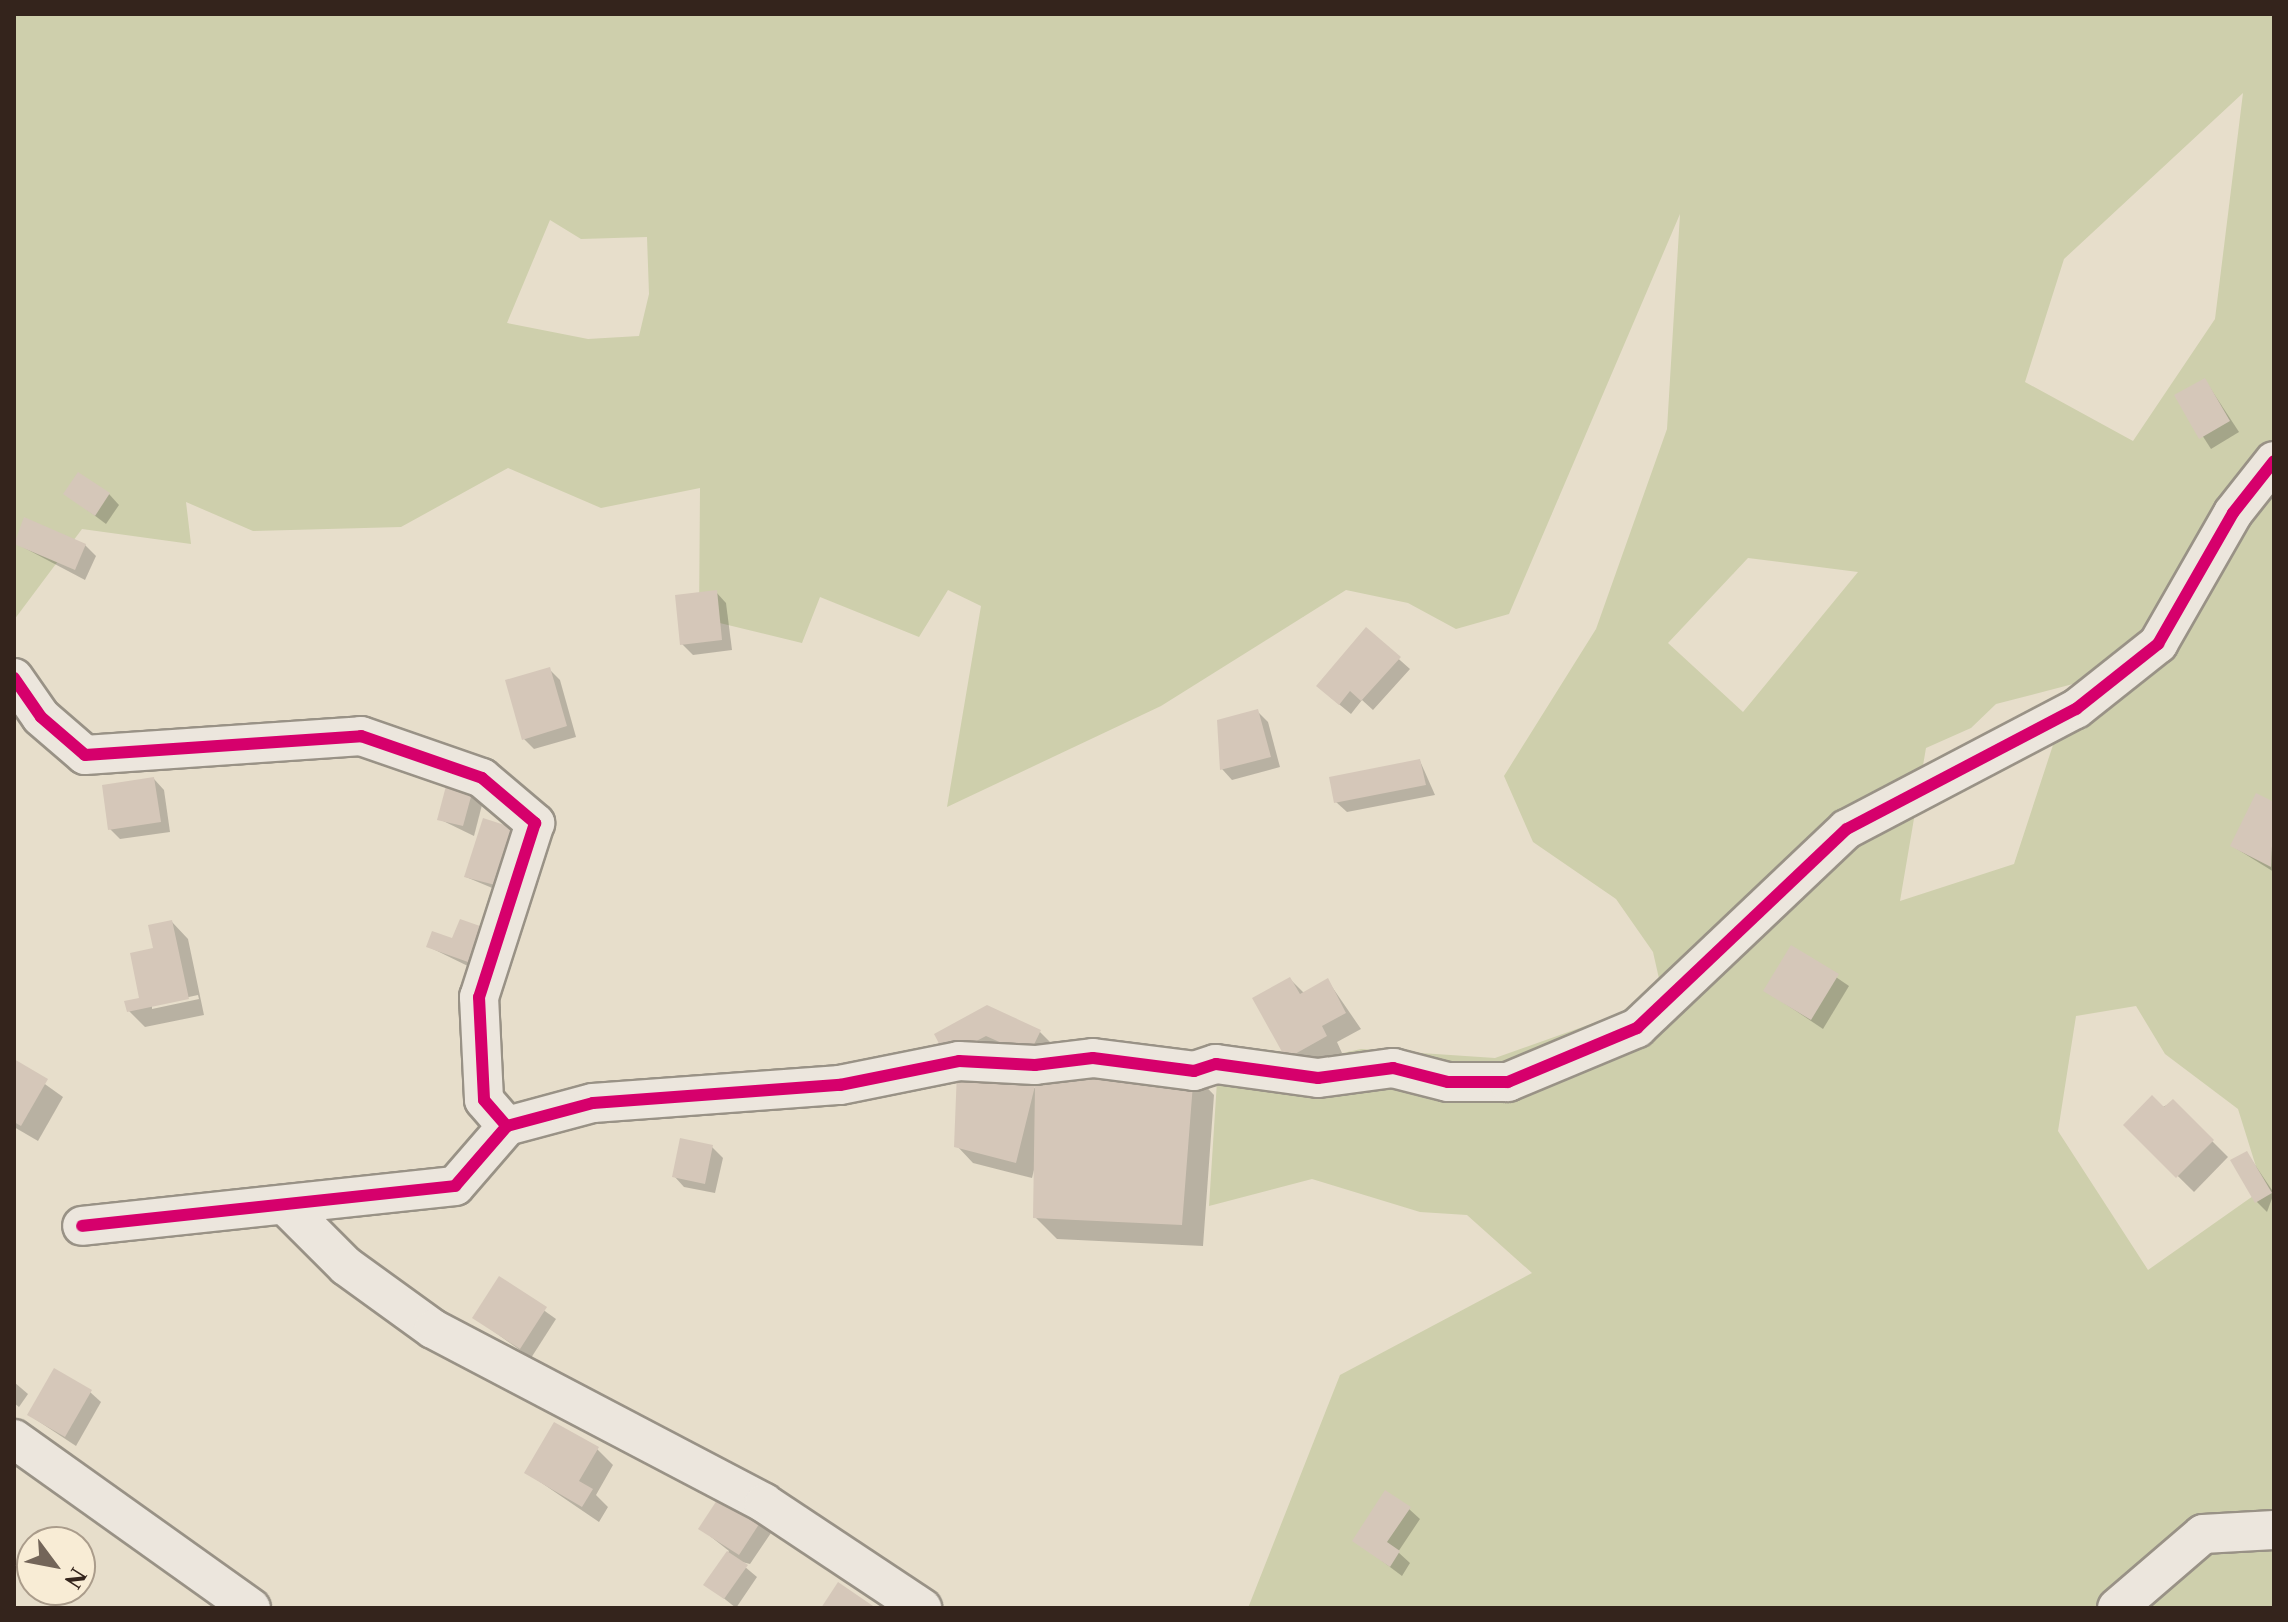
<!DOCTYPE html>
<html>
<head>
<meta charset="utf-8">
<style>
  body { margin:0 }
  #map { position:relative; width:2288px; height:1622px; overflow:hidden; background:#e7decb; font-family:"Libre Caslon Text",serif }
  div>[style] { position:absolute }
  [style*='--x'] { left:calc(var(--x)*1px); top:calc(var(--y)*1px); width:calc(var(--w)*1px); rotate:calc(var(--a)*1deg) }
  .green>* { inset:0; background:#cecfac }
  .shadow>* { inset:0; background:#0003 }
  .building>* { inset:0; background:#d5c7b9 }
  .roads { filter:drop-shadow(2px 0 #999286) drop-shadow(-2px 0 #999286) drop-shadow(0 2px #999286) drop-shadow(0 -2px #999286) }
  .minor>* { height:38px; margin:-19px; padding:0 19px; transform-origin:19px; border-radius:19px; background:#ece6dd }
  .cycleway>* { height:12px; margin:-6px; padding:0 6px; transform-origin:6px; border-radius:6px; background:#d6006c }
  span { translate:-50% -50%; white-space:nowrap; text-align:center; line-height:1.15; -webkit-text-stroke:6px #f8ecd5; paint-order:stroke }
  .frame { position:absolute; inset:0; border:16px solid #34241c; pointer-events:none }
  .north { position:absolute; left:16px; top:1526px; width:80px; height:80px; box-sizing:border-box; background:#f8ecd5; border:2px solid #aa9c8b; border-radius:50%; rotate:122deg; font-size:22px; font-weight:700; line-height:32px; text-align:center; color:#34241c }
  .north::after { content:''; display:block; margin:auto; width:28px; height:36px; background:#736559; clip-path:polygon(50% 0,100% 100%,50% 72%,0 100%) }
</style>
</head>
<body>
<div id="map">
  <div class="green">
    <div style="clip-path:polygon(evenodd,14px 14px,2274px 14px,2274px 1608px,1248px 1608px,1340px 1375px,1532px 1273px,1467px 1215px,1420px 1212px,1312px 1179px,1209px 1206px,1217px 1081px,1361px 1049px,1495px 1058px,1619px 1014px,1660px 983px,1653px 952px,1616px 899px,1533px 842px,1504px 776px,1596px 629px,1667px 429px,1680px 214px,1509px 614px,1456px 629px,1408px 603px,1346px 590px,1161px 706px,947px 807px,981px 606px,948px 590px,919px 637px,820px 597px,802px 643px,699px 618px,700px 488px,601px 508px,508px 468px,401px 527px,253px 531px,186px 502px,191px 544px,82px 529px,14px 620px,14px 14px,2243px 93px,2215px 319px,2133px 441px,2025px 382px,2064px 259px,2243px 93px,14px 14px,550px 220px,581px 239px,647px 237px,649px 294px,639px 336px,588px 339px,507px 323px,550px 220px,14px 14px,1748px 558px,1858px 572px,1743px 712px,1668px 643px,1748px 558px,14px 14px,2073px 684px,2014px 864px,1900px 901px,1926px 748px,1971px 728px,1996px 704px,2073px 684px,14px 14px,2136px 1006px,2165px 1054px,2238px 1109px,2263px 1189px,2148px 1270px,2058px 1131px,2076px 1016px,2136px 1006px)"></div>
  </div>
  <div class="shadow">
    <div style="clip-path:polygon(2205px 380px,2239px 432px,2211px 449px,2177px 396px)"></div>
    <div style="clip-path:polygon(66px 494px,109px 494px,119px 505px,106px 524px)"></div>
    <div style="clip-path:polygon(15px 543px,85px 545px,96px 556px,85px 580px)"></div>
    <div style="clip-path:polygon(716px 592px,726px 603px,732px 650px,693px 655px,682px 644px)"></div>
    <div style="clip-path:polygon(1366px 630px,1410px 669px,1373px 710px,1362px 700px,1351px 714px,1329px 696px)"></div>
    <div style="clip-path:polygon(549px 669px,560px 680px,576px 737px,534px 749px,524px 739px)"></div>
    <div style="clip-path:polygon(1257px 711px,1268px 722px,1280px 767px,1232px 780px,1222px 769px)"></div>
    <div style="clip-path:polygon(1420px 761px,1435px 795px,1347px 812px,1336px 802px)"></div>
    <div style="clip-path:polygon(154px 779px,164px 790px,170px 832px,120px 839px,110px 829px)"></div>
    <div style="clip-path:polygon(471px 794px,482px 805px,474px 836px,439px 819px)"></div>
    <div style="clip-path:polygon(2257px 796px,2274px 804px,2274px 872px,2232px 846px)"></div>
    <div style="clip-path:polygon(526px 842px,509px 895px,466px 877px)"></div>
    <div style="clip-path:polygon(evenodd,172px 922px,188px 939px,204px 1015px,145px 1027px,129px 1011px,141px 1000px,172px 922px,198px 995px,199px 999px,152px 1009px,152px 1005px,198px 995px)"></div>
    <div style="clip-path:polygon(479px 928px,490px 938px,478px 971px,429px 947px)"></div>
    <div style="clip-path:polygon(1792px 947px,1849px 986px,1823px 1029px,1766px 991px)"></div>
    <div style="clip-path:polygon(1290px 979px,1304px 993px,1328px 981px,1361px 1029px,1337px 1042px,1342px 1053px,1303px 1074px,1287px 1058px)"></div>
    <div style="clip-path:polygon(1040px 1032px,1050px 1042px,1040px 1064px,958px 1066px,936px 1035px)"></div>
    <div style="clip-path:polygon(14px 1062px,63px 1097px,38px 1141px,14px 1127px)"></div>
    <div style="clip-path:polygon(1193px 1073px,1214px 1095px,1203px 1246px,1057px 1239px,1035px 1217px,1034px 1170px,1032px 1178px,973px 1163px,957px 1146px,1034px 1088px)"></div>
    <div style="clip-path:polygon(2173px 1102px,2228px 1157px,2194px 1192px,2126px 1125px)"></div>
    <div style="clip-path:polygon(712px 1147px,723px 1158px,715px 1193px,684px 1187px,674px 1176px)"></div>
    <div style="clip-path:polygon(2247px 1153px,2274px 1193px,2267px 1212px,2257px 1202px)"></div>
    <div style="clip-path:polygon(500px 1279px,556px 1319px,531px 1358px,475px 1318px)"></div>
    <div style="clip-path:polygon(14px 1382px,28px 1394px,19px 1407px,14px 1403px)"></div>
    <div style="clip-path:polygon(90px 1392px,101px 1402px,76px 1446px,29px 1415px)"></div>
    <div style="clip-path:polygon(597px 1449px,613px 1465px,596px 1495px,608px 1507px,599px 1522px,527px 1473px)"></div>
    <div style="clip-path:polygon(725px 1491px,775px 1527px,750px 1564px,738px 1561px,757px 1577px,736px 1608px,706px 1584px,729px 1551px,701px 1529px)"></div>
    <div style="clip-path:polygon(1409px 1509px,1420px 1519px,1398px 1552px,1410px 1563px,1402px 1576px,1354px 1540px)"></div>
  </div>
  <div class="building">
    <div style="clip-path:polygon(2205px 378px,2230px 421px,2199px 439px,2174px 395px)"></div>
    <div style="clip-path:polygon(78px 472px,110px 493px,95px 516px,63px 494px)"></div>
    <div style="clip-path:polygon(24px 517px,86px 544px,75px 570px,14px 544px)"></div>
    <div style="clip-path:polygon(717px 590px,722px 640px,680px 645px,675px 595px)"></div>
    <div style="clip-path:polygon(1366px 627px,1401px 657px,1361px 701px,1350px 691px,1339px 705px,1316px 686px)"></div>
    <div style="clip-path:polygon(550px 667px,567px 726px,522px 740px,505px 680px)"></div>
    <div style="clip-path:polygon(1258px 709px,1271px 757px,1220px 770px,1217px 720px)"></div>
    <div style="clip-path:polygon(1420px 759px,1426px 785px,1334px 803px,1329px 777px)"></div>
    <div style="clip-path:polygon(154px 777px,161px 822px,108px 830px,102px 785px)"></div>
    <div style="clip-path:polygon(446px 786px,472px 793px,463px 826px,437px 820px)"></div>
    <div style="clip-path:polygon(2256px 793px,2274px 802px,2271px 867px,2230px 846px)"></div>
    <div style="clip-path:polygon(483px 818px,517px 829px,499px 886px,464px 877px)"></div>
    <div style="clip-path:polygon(460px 919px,480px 926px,468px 962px,426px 947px,432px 931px,452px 938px)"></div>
    <div style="clip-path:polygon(172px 920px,189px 999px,127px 1012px,124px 1001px,139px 998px,130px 953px,153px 948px,148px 925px)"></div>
    <div style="clip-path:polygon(1791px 945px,1839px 974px,1811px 1020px,1763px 991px)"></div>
    <div style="clip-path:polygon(1290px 977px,1300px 994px,1328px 978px,1346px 1013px,1322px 1026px,1327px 1036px,1286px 1059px,1252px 998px)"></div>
    <div style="clip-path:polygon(987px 1005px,1041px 1030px,1029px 1055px,986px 1036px,946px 1057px,934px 1034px)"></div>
    <div style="clip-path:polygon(14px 1059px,48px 1079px,21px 1126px,14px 1122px)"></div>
    <div style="clip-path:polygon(1035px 1065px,1194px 1071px,1182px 1225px,1033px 1218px,1035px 1086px,1016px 1163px,954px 1147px,957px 1071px,1035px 1086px)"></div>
    <div style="clip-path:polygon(2152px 1095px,2164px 1107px,2173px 1099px,2214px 1140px,2176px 1178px,2123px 1125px)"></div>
    <div style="clip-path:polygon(680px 1138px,713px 1145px,705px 1184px,672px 1177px)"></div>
    <div style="clip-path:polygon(2247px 1151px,2272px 1193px,2255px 1203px,2230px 1160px)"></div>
    <div style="clip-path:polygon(499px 1276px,547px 1307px,520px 1349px,472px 1318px)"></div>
    <div style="clip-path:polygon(54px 1368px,92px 1390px,65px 1437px,27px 1415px)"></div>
    <div style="clip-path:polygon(554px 1422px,599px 1447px,579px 1481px,593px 1489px,582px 1507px,524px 1473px)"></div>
    <div style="clip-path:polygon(725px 1488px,765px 1515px,739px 1555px,698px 1529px)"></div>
    <div style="clip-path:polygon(1385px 1490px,1411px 1507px,1387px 1542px,1400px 1551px,1390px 1567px,1352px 1541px)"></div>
    <div style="clip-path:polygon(727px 1551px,748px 1565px,724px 1599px,703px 1585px)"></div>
    <div style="clip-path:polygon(838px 1582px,876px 1608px,821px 1608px)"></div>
  </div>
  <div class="roads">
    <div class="minor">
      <div style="--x:14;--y:678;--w:47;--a:55.3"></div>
      <div style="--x:41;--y:717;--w:58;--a:40.8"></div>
      <div style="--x:85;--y:755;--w:277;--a:-3.9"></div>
      <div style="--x:361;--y:736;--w:128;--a:19.1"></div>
      <div style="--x:482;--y:778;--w:70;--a:40.3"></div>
      <div style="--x:535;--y:823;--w:183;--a:107.8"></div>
      <div style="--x:479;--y:997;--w:103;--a:87.2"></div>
      <div style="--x:484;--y:1100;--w:35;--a:49"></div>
      <div style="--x:507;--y:1126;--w:79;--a:130.9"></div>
      <div style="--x:455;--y:1186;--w:375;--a:173.9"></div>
      <div style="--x:507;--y:1126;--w:89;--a:-15"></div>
      <div style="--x:593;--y:1103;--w:248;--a:-4.2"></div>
      <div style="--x:840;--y:1085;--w:121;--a:-11.4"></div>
      <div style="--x:959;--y:1061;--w:76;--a:3"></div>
      <div style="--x:1035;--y:1065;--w:58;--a:-6.9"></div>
      <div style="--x:1093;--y:1058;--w:102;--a:7.3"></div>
      <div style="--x:1194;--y:1071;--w:23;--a:-18"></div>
      <div style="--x:1216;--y:1064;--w:103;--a:7.8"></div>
      <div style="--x:1318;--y:1078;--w:76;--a:-7.6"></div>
      <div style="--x:1393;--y:1068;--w:57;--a:14.3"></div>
      <div style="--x:1448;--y:1082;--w:60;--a:0"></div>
      <div style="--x:1508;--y:1082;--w:140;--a:-22.7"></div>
      <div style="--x:1637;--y:1028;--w:289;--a:-43.5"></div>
      <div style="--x:1847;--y:829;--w:259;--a:-27.7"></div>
      <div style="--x:2076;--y:709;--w:105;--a:-38.4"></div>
      <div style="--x:2158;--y:644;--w:151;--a:-60.2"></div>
      <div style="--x:2233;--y:513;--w:66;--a:-51.7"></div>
      <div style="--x:286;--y:1206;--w:85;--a:45"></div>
      <div style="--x:346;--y:1266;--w:107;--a:35.9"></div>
      <div style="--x:433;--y:1329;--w:374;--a:27.7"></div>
      <div style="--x:764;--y:1503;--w:190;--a:33.6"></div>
      <div style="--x:14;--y:1439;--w:291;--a:35.5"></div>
      <div style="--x:2117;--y:1608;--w:113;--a:-40.7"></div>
      <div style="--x:2203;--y:1534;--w:71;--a:-3.2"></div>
    </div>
  </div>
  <div class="cycleway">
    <div style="--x:14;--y:678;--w:47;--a:55.3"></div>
    <div style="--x:41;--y:717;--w:58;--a:40.8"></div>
    <div style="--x:85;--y:755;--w:277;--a:-3.9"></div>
    <div style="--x:361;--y:736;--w:128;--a:19.1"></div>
    <div style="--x:482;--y:778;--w:70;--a:40.3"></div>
    <div style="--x:535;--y:823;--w:183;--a:107.8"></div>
    <div style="--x:479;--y:997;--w:103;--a:87.2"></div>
    <div style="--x:484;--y:1100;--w:35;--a:49"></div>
    <div style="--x:507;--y:1126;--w:79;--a:130.9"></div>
    <div style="--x:455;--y:1186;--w:375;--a:173.9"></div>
    <div style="--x:507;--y:1126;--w:89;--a:-15"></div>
    <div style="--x:593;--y:1103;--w:248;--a:-4.2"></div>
    <div style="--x:840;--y:1085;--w:121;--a:-11.4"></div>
    <div style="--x:959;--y:1061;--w:76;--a:3"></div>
    <div style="--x:1035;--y:1065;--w:58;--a:-6.9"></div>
    <div style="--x:1093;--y:1058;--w:102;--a:7.3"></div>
    <div style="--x:1194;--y:1071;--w:23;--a:-18"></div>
    <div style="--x:1216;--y:1064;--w:103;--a:7.8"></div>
    <div style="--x:1318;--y:1078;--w:76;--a:-7.6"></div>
    <div style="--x:1393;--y:1068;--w:57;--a:14.3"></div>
    <div style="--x:1448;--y:1082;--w:60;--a:0"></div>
    <div style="--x:1508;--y:1082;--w:140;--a:-22.7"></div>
    <div style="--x:1637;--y:1028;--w:289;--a:-43.5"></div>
    <div style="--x:1847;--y:829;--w:259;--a:-27.7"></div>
    <div style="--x:2076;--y:709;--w:105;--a:-38.4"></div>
    <div style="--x:2158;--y:644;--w:151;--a:-60.2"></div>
    <div style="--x:2233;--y:513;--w:66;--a:-51.7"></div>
  </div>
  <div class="frame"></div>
  <div class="north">N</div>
</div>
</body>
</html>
